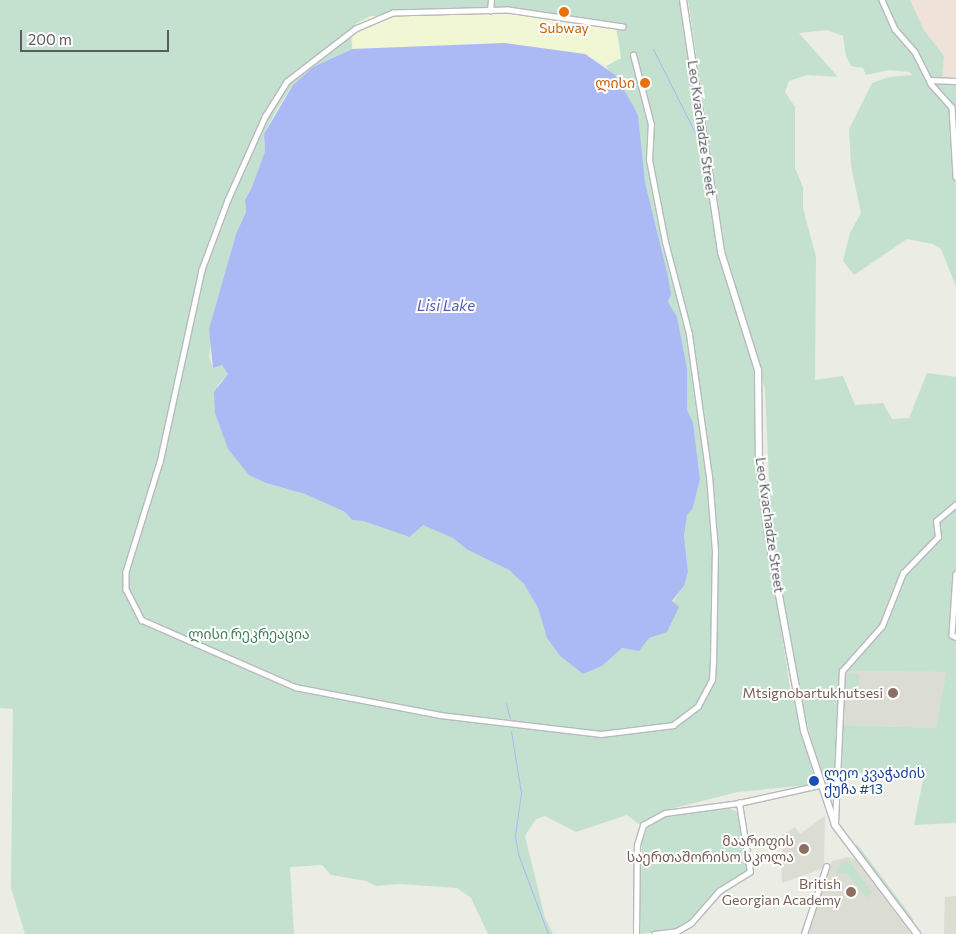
<!DOCTYPE html>
<html>
<head>
<meta charset="utf-8">
<style>
  body { margin:0 }
  #map { position:relative; width:956px; height:934px; overflow:hidden; background:#ebece3; font-family:Commissioner,"Noto Sans Georgian",sans-serif }
  div>[style] { position:absolute }
  [style*='--x'] { left:calc(var(--x)*1px); top:calc(var(--y)*1px); width:calc(var(--w)*1px); rotate:calc(var(--a)*1deg) }
  .education>* { inset:0; background:#dbdcd2 }
  .medical>* { inset:0; background:#efe3d9 }
  .green>* { inset:0; background:#c3e1ce }
  .sand>* { inset:0; background:#f1f6d5 }
  .water>* { inset:0; background:#abb9f5 }
  .stream>* { height:1px; margin:-0.5px; padding:0 0.5px; transform-origin:0.5px; border-radius:0.5px; background:#abb9f5 }
  .roads { filter:drop-shadow(1px 0 #b8b9be) drop-shadow(-1px 0 #b8b9be) drop-shadow(0 1px #b8b9be) drop-shadow(0 -1px #b8b9be) }
  .street>* { height:4.5px; margin:-2.25px; padding:0 2.25px; transform-origin:2.25px; border-radius:2.25px; background:#fff }
  .secondary>* { height:6px; margin:-3px; padding:0 3px; transform-origin:3px; border-radius:3px; background:#fff }
  .dots>* { width:14px; height:14px; translate:-50% -50%; box-sizing:border-box; border:2px solid #fff; border-radius:50% }
  span { translate:-50% -50%; white-space:nowrap; text-align:center; line-height:1.15; -webkit-text-stroke:4px #fff; paint-order:stroke }
  .food-label { font-size:14px; color:#c56008 }
  .right { translate:-100% -50%; text-align:right }
  .street-label { font-size:14px; color:#5b5c62 }
  .park-label { font-size:14px; color:#3e7e59 }
  .education-label { font-size:14px; color:#785e54 }
  .transit-label { font-size:14px; color:#164399 }
  .left { translate:0 -50%; text-align:left }
  .water-label { font-size:15px; color:#515cb5; font-style:italic }
  .scale { position:absolute; left:20px; top:30px; width:149px; height:22px; box-sizing:border-box; border:2px solid #5b5c62; border-top:0; padding-left:6px; font-size:15px; line-height:18px; white-space:nowrap; color:#5b5c62; -webkit-text-stroke:4px #fff; paint-order:stroke }
</style>
</head>
<body>
<div id="map">
  <div class="education">
    <div style="clip-path:polygon(846px 671px,946px 672px,936px 728px,843px 725px)"></div>
    <div style="clip-path:polygon(825px 816px,824px 868px,782px 883px,781px 852px,785px 848px,781px 836px,795px 827px,800px 834px)"></div>
    <div style="clip-path:polygon(848px 857px,855px 859px,911px 934px,807px 934px,832px 861px)"></div>
    <div style="clip-path:polygon(956px 896px,956px 934px,944px 934px,945px 897px)"></div>
  </div>
  <div class="medical">
    <div style="clip-path:polygon(910px 0,956px 0,956px 81px,941px 80px,944px 56px,924px 30px)"></div>
  </div>
  <div class="green">
    <div style="clip-path:polygon(evenodd,0 0,680px 0,721px 264px,756px 370px,764px 537px,775px 589px,790px 688px,815px 779px,808px 785px,738px 792px,662px 811px,640px 825px,627px 815px,576px 832px,545px 816px,536px 819px,525px 836px,545px 918px,553px 934px,488px 934px,471px 898px,457px 888px,399px 884px,376px 886px,366px 881px,331px 875px,322px 865px,290px 867px,294px 934px,25px 934px,11px 888px,13px 709px,0 708px,0 0,444px 14px,616px 28px,621px 58px,606px 66px,634px 107px,645px 182px,667px 272px,668px 302px,677px 318px,687px 368px,687px 410px,693px 422px,700px 479px,693px 508px,687px 515px,684px 536px,688px 572px,684px 586px,639px 651px,622px 648px,602px 666px,583px 674px,560px 656px,547px 638px,538px 608px,524px 584px,509px 570px,468px 550px,454px 538px,423px 524px,411px 537px,363px 521px,352px 520px,345px 512px,305px 494px,266px 483px,217px 386px,228px 374px,222px 364px,213px 368px,209px 357px,212px 336px,209px 329px,236px 234px,246px 212px,245px 200px,252px 187px,265px 151px,264px 134px,278px 107px,293px 85px,313px 67px,352px 49px,351px 31px,387px 15px,444px 14px)"></div>
    <div style="clip-path:polygon(evenodd,688px 0,910px 0,924px 30px,944px 56px,942px 79px,956px 81px,956px 286px,941px 249px,933px 244px,907px 239px,854px 275px,843px 261px,850px 233px,861px 213px,851px 166px,849px 129px,872px 83px,889px 77px,913px 75px,909px 72px,889px 70px,866px 75px,863px 68px,851px 66px,846px 56px,843px 36px,827px 30px,799px 33px,838px 77px,807px 75px,789px 81px,785px 92px,795px 107px,795px 168px,803px 187px,803px 208px,816px 257px,815px 380px,843px 376px,855px 405px,883px 403px,892px 419px,909px 418px,927px 373px,956px 377px,956px 823px,914px 825px,925px 770px,832px 774px,828px 802px,799px 693px,771px 525px,765px 389px,725px 251px,688px 0,846px 671px,946px 672px,936px 728px,843px 725px,846px 671px)"></div>
    <div style="clip-path:polygon(847px 673px,859px 674px,858px 699px,846px 699px)"></div>
    <div style="clip-path:polygon(727px 808px,738px 812px,749px 871px,716px 890px,688px 922px,676px 929px,640px 934px,642px 832px,647px 825px,663px 816px)"></div>
    <div style="clip-path:polygon(857px 844px,914px 920px,911px 923px,855px 847px)"></div>
    <div style="clip-path:polygon(849px 861px,872px 893px,867px 898px,847px 874px,837px 873px,839px 864px)"></div>
  </div>
  <div class="sand">
    <div style="clip-path:polygon(511px 12px,616px 28px,621px 58px,606px 66px,585px 54px,505px 43px,352px 49px,354px 25px,371px 16px)"></div>
  </div>
  <div class="water">
    <div style="clip-path:polygon(505px 43px,585px 54px,615px 75px,634px 107px,638px 116px,645px 182px,667px 272px,671px 294px,668px 302px,677px 317px,687px 368px,687px 410px,693px 422px,700px 479px,693px 508px,687px 515px,684px 536px,688px 572px,684px 586px,672px 601px,679px 607px,667px 632px,649px 638px,639px 651px,622px 648px,602px 666px,583px 674px,560px 656px,547px 638px,538px 608px,524px 584px,509px 570px,468px 550px,453px 538px,423px 525px,410px 537px,363px 521px,352px 520px,345px 512px,305px 494px,266px 483px,249px 475px,228px 449px,215px 413px,214px 392px,228px 374px,222px 365px,213px 368px,209px 329px,236px 234px,246px 212px,245px 200px,252px 187px,265px 151px,264px 134px,293px 85px,313px 67px,352px 49px)"></div>
  </div>
  <div class="stream">
    <div style="--x:653;--y:49;--w:94;--a:63.4"></div>
    <div style="--x:506;--y:703;--w:16;--a:76"></div>
    <div style="--x:511;--y:731;--w:63;--a:80.8"></div>
    <div style="--x:521;--y:793;--w:42;--a:98.1"></div>
    <div style="--x:515;--y:835;--w:19;--a:81"></div>
    <div style="--x:518;--y:854;--w:85;--a:69.4"></div>
  </div>
  <div class="roads">
    <div class="street">
      <div style="--x:882;--y:0;--w:32;--a:66"></div>
      <div style="--x:895;--y:29;--w:30;--a:49"></div>
      <div style="--x:915;--y:52;--w:36;--a:63"></div>
      <div style="--x:931;--y:84;--w:31;--a:48"></div>
      <div style="--x:952;--y:107;--w:70;--a:86.7"></div>
      <div style="--x:490;--y:11;--w:11;--a:-85"></div>
      <div style="--x:623;--y:27;--w:116;--a:-171.6"></div>
      <div style="--x:508;--y:10;--w:115;--a:178.5"></div>
      <div style="--x:393;--y:13;--w:39;--a:157"></div>
      <div style="--x:357;--y:28;--w:88;--a:142.4"></div>
      <div style="--x:287;--y:82;--w:39;--a:122"></div>
      <div style="--x:266;--y:115;--w:93;--a:114.1"></div>
      <div style="--x:228;--y:200;--w:75;--a:110.4"></div>
      <div style="--x:202;--y:270;--w:197;--a:102.3"></div>
      <div style="--x:160;--y:462;--w:115;--a:107.2"></div>
      <div style="--x:126;--y:572;--w:17;--a:90"></div>
      <div style="--x:126;--y:589;--w:35;--a:63"></div>
      <div style="--x:142;--y:620;--w:167;--a:23.6"></div>
      <div style="--x:295;--y:687;--w:148;--a:10.9"></div>
      <div style="--x:440;--y:715;--w:162;--a:6.7"></div>
      <div style="--x:601;--y:734;--w:73;--a:-7.1"></div>
      <div style="--x:673;--y:725;--w:31;--a:-37"></div>
      <div style="--x:698;--y:706;--w:30;--a:-62"></div>
      <div style="--x:712;--y:680;--w:17;--a:-87"></div>
      <div style="--x:713;--y:663;--w:112;--a:-89"></div>
      <div style="--x:715;--y:551;--w:74;--a:-94.6"></div>
      <div style="--x:709;--y:477;--w:144;--a:-98"></div>
      <div style="--x:689;--y:334;--w:95;--a:-104.6"></div>
      <div style="--x:665;--y:242;--w:84;--a:-101"></div>
      <div style="--x:649;--y:160;--w:35;--a:-87"></div>
      <div style="--x:651;--y:125;--w:72;--a:-104.4"></div>
      <div style="--x:929;--y:80;--w:27;--a:2"></div>
      <div style="--x:956;--y:574;--w:61;--a:93.8"></div>
      <div style="--x:952;--y:635;--w:4;--a:27"></div>
      <div style="--x:835;--y:823;--w:152;--a:-87.4"></div>
      <div style="--x:842;--y:671;--w:60;--a:-48.4"></div>
      <div style="--x:882;--y:626;--w:57;--a:-68.4"></div>
      <div style="--x:903;--y:573;--w:50;--a:-45.8"></div>
      <div style="--x:938;--y:537;--w:16;--a:-97"></div>
      <div style="--x:936;--y:521;--w:26;--a:-40"></div>
      <div style="--x:636;--y:934;--w:89;--a:-89.4"></div>
      <div style="--x:637;--y:845;--w:21;--a:-73"></div>
      <div style="--x:643;--y:825;--w:25;--a:-29"></div>
      <div style="--x:665;--y:813;--w:75;--a:-7.7"></div>
      <div style="--x:739;--y:803;--w:83;--a:-12.5"></div>
      <div style="--x:654;--y:934;--w:23;--a:-7"></div>
      <div style="--x:677;--y:931;--w:16;--a:-30"></div>
      <div style="--x:691;--y:923;--w:43;--a:-48.8"></div>
      <div style="--x:719;--y:891;--w:36;--a:-32"></div>
      <div style="--x:750;--y:872;--w:70;--a:-99.1"></div>
      <div style="--x:804;--y:934;--w:71;--a:-71.8"></div>
    </div>
    <div class="secondary">
      <div style="--x:683;--y:0;--w:255;--a:81.4"></div>
      <div style="--x:721;--y:252;--w:124;--a:72.6"></div>
      <div style="--x:758;--y:370;--w:92;--a:89.4"></div>
      <div style="--x:759;--y:462;--w:74;--a:83"></div>
      <div style="--x:768;--y:535;--w:199;--a:79.6"></div>
      <div style="--x:804;--y:731;--w:99;--a:71.7"></div>
      <div style="--x:835;--y:825;--w:136;--a:53"></div>
    </div>
  </div>
  <div class="dots">
    <div style="left:564px;top:12px;background:#e8710a"></div>
    <div style="left:645px;top:83px;background:#e8710a"></div>
    <div style="left:893px;top:693px;background:#8d6e63"></div>
    <div style="left:814px;top:781px;background:#1a4fb4"></div>
    <div style="left:804px;top:849px;background:#8d6e63"></div>
    <div style="left:851px;top:892px;background:#8d6e63"></div>
  </div>
  <div class="food-label">
    <span style="left:564px;top:28px">Subway</span>
    <span class="right" style="left:635px;top:83px">ლისი</span>
  </div>
  <div class="street-label">
    <span style="left:702px;top:128px;rotate:82deg">Leo Kvachadze Street</span>
    <span style="left:770px;top:525px;rotate:82deg">Leo Kvachadze Street</span>
  </div>
  <div class="park-label">
    <span style="left:249px;top:634px">ლისი რეკრეაცია</span>
  </div>
  <div class="education-label">
    <span class="right" style="left:883px;top:693px">Mtsignobartukhutsesi</span>
    <span class="right" style="left:794px;top:849px">მაარიფის<br>საერთაშორისო სკოლა</span>
    <span class="right" style="left:841px;top:892px">British<br>Georgian Academy</span>
  </div>
  <div class="transit-label">
    <span class="left" style="left:824px;top:781px">ლეო კვაჭაძის<br>ქუჩა #13</span>
  </div>
  <div class="water-label">
    <span style="left:446px;top:306px">Lisi Lake</span>
  </div>
  <div class="scale">200 m</div>
</div>
</body>
</html>
